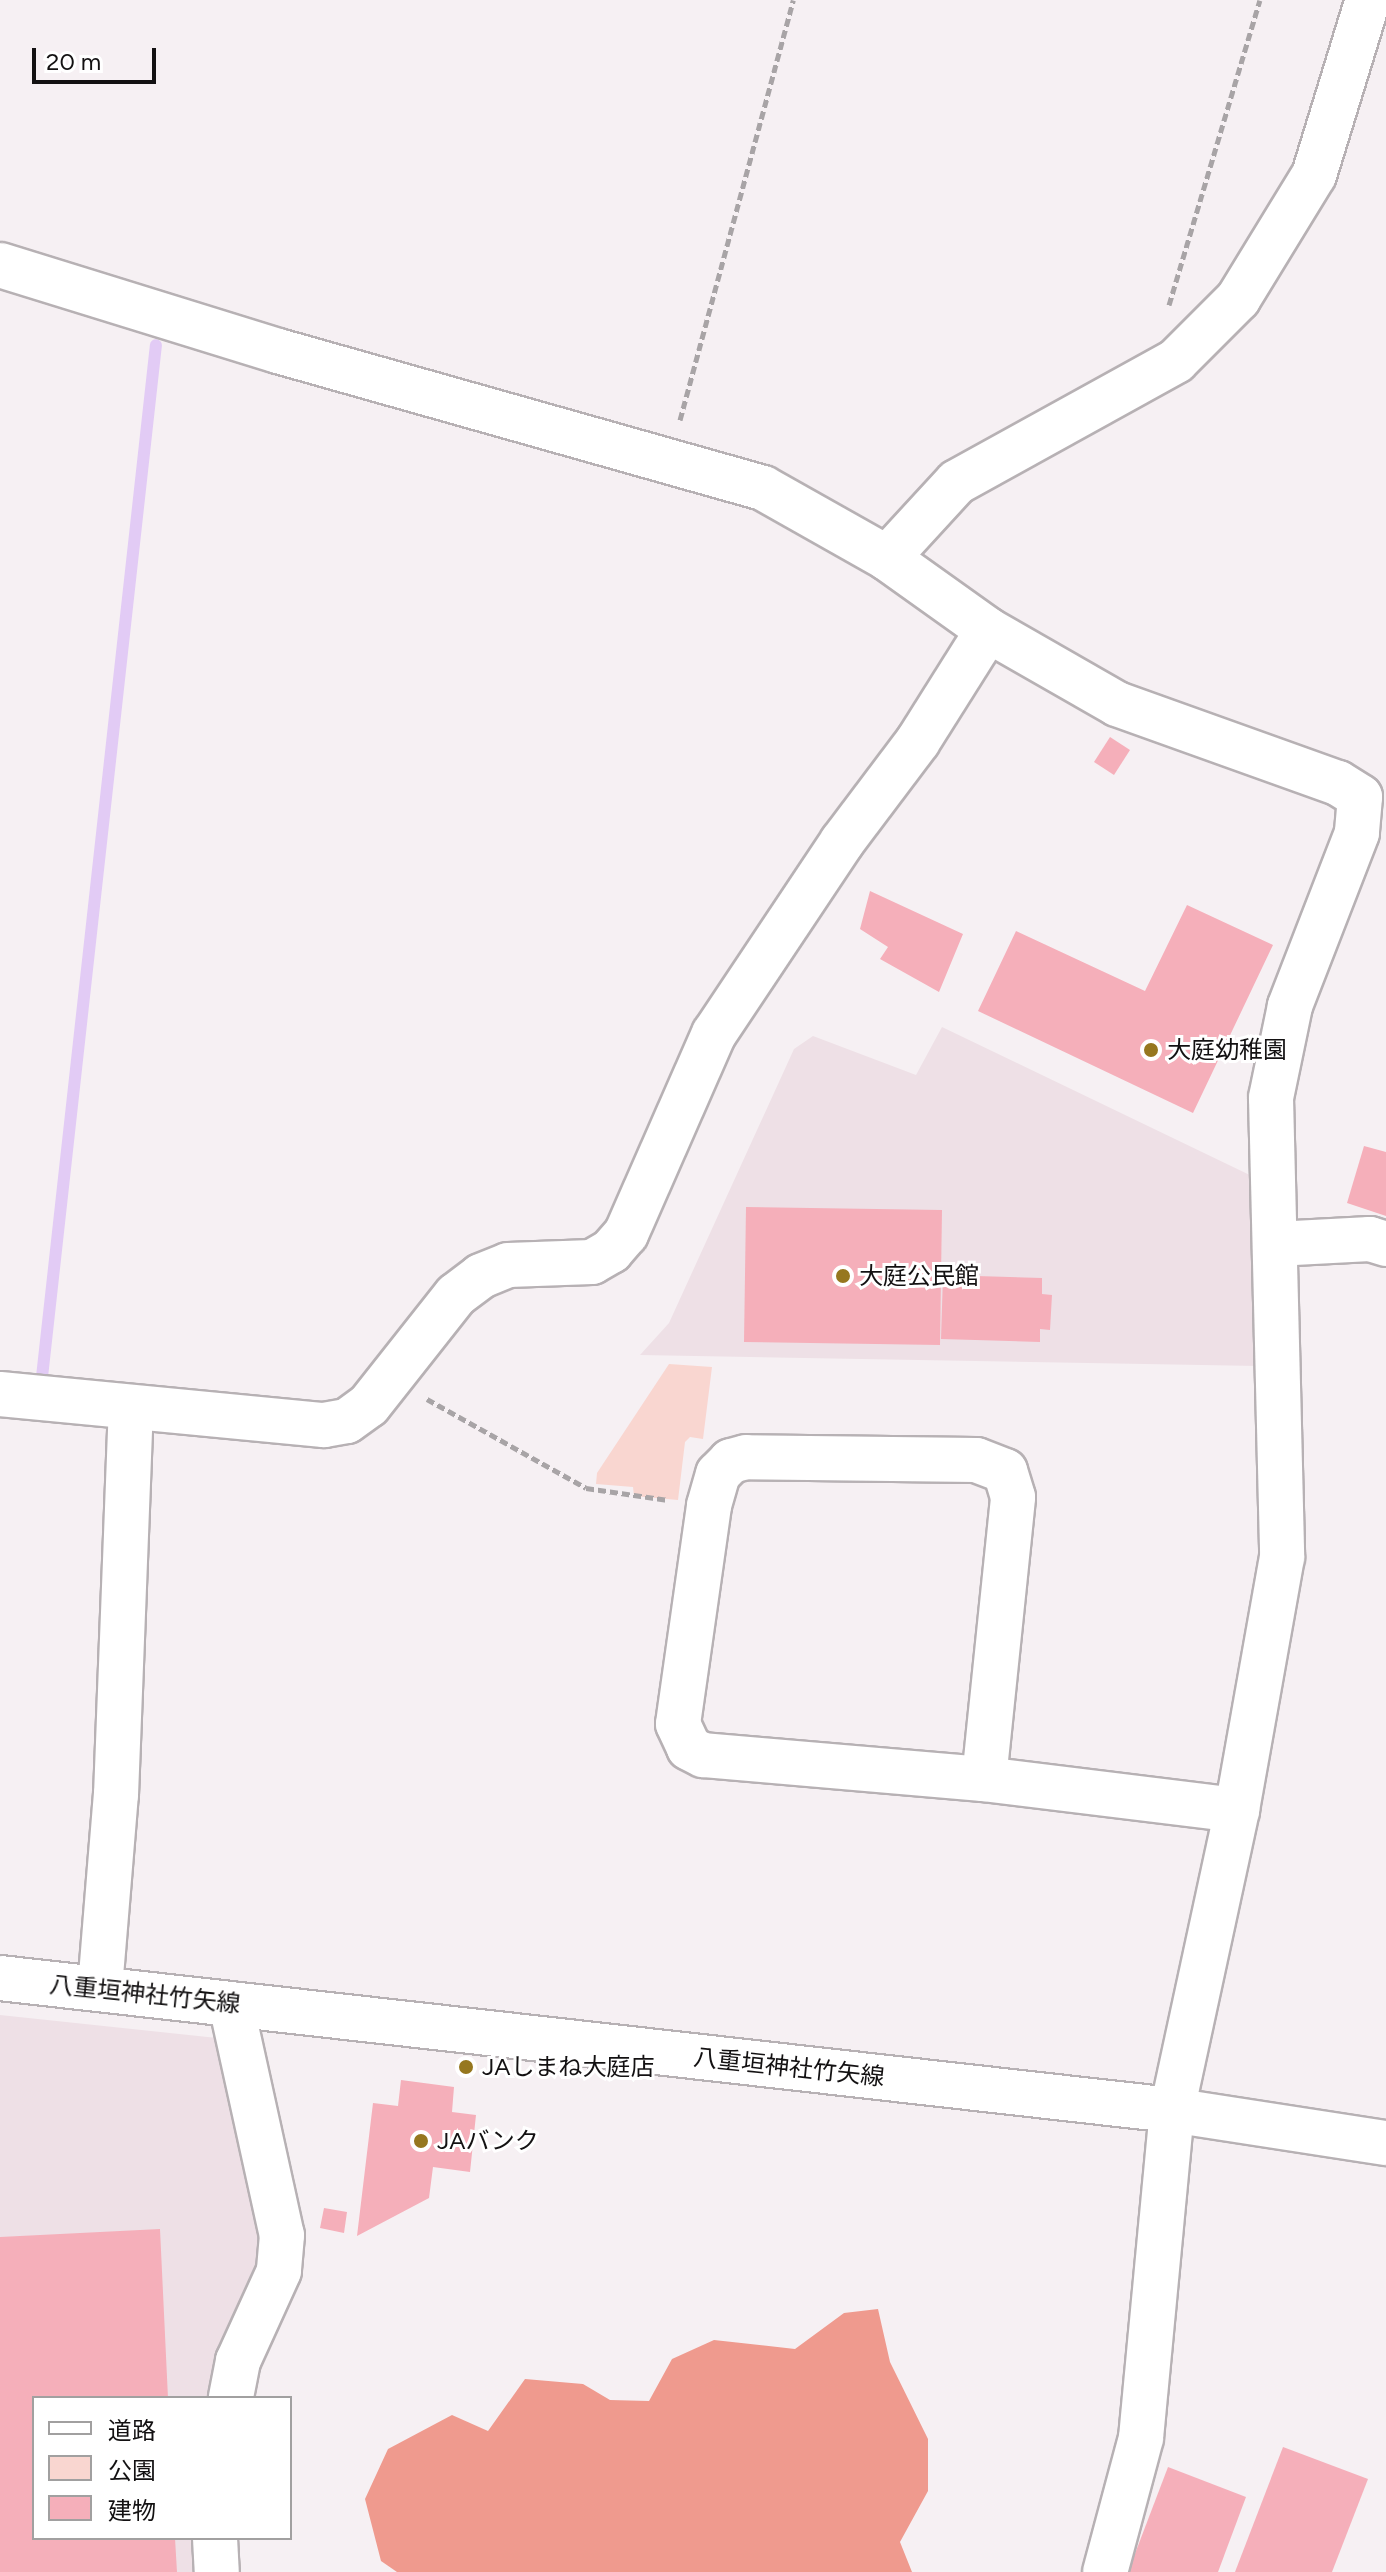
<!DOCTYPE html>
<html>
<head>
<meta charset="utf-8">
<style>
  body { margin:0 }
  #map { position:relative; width:1386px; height:2572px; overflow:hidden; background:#f6f0f3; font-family:Figtree,"Noto Sans JP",sans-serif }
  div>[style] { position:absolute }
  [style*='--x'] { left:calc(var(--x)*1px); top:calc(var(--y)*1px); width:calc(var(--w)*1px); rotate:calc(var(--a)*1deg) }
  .built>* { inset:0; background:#eee0e6 }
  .green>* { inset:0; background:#f9d6d0 }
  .forest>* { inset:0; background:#ef9a8e }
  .stream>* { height:12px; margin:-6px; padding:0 6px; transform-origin:6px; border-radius:6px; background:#e2cbf5 }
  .building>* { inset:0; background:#f5afba }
  .path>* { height:5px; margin-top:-2.5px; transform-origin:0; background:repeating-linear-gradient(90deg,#a8a4a6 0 8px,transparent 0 12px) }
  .roads { filter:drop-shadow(2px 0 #b7b1b4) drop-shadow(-2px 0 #b7b1b4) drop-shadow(0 2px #b7b1b4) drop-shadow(0 -2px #b7b1b4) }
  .minor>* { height:44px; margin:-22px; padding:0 22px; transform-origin:22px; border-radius:22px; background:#fff }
  .secondary>* { height:44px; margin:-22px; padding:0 22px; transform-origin:22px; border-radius:22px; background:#fff }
  .dots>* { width:22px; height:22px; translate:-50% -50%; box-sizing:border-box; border:4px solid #fff; border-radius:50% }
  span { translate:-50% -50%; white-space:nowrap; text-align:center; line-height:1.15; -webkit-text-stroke:6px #fff; paint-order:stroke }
  .poi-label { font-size:24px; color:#131112 }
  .left { translate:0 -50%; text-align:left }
  .street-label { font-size:24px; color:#131112 }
  .legend { position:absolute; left:32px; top:2396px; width:260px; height:144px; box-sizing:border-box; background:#fff; border:2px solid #a1a0a0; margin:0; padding:10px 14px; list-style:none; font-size:24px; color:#131112 }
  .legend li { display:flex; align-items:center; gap:16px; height:40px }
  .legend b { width:40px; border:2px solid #a1a0a0 }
  .scale { position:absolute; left:32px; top:48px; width:124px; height:36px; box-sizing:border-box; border:4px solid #131112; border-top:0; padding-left:10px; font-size:24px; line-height:28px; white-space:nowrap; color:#131112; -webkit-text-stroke:6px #fff; paint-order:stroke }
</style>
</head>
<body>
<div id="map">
  <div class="built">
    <div style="clip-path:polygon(942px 1027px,1256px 1178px,1259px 1366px,640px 1355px,669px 1323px,794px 1049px,813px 1036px,916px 1075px)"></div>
    <div style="clip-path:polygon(0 2015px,217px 2038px,266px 2236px,263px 2267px,212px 2398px,34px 2398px,34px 2538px,200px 2538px,200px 2572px,0 2572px)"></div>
  </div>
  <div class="green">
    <div style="clip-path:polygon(669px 1364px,712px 1367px,703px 1439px,690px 1437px,685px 1442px,678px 1500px,634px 1496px,633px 1487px,596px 1484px,597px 1473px)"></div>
  </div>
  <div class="forest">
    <div style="clip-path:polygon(878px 2309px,890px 2362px,928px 2439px,928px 2491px,900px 2542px,912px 2572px,397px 2572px,381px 2561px,365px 2499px,388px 2449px,452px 2415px,488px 2431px,525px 2379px,583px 2384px,610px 2400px,649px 2401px,672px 2359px,714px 2340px,795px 2349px,844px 2313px)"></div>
  </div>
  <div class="stream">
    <div style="--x:42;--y:1377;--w:1038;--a:-83.7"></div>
  </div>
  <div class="building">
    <div style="clip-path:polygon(1110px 737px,1130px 750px,1114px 775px,1094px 762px)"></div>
    <div style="clip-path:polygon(870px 891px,963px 934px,939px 992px,880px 959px,888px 947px,860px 929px)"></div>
    <div style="clip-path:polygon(1187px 905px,1273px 945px,1193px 1113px,978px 1011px,1016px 931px,1145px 991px)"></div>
    <div style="clip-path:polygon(1364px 1146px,1386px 1152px,1386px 1216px,1347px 1203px)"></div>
    <div style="clip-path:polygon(746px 1207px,942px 1210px,940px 1345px,744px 1342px)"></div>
    <div style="clip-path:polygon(943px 1275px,1042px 1278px,1042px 1294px,1052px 1295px,1050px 1330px,1040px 1329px,1040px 1342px,941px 1339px)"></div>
    <div style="clip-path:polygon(401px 2080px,454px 2087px,452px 2112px,476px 2115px,470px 2172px,433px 2167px,429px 2198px,357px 2236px,373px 2103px,398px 2106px)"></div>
    <div style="clip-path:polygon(324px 2208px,347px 2212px,344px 2233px,320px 2228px)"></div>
    <div style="clip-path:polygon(160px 2229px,168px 2398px,34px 2398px,34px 2538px,175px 2538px,177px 2572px,0 2572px,0 2237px)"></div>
    <div style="clip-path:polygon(1283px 2447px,1368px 2479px,1332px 2572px,1235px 2572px)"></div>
    <div style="clip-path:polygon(1168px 2467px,1246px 2497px,1218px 2572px,1128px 2572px)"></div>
  </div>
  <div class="path">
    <div style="--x:1169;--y:305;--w:318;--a:-73.4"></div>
    <div style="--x:680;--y:420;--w:435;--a:-74.9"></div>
    <div style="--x:427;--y:1399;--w:182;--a:29.2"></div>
    <div style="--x:586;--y:1488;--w:83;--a:8.3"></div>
  </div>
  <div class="roads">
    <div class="minor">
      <div style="--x:0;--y:265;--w:291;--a:17.2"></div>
      <div style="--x:278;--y:351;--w:504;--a:15.77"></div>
      <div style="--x:763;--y:488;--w:142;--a:29.4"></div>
      <div style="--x:887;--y:558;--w:124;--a:35.5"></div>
      <div style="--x:988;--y:630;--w:149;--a:29.8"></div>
      <div style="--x:1117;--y:704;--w:235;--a:19.7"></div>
      <div style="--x:1338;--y:783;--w:26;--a:32"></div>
      <div style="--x:1360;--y:797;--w:36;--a:95"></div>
      <div style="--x:1357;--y:833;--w:186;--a:111.2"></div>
      <div style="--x:1290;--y:1006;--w:94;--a:101.7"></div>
      <div style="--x:1271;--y:1098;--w:459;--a:88.6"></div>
      <div style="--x:1282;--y:1557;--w:257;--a:100.1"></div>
      <div style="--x:1237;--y:1810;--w:307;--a:102.2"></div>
      <div style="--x:1172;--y:2110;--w:329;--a:95.4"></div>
      <div style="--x:1141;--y:2438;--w:139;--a:105"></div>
      <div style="--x:887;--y:558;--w:103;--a:-47.4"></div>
      <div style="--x:957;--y:482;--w:250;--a:-28.9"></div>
      <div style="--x:1176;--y:361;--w:88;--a:-45"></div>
      <div style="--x:1238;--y:299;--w:145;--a:-58.5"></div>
      <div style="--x:1314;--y:175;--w:183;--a:-72.9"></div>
      <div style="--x:1275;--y:1244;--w:95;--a:-3"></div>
      <div style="--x:1370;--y:1239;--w:17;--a:17"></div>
      <div style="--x:0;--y:1394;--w:325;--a:5.5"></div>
      <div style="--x:324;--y:1425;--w:23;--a:-10"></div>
      <div style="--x:347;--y:1421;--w:27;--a:-36"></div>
      <div style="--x:369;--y:1405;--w:140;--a:-51.7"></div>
      <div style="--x:456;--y:1295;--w:31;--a:-37"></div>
      <div style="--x:481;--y:1276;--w:29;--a:-22"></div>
      <div style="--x:508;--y:1265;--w:84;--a:-2"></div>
      <div style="--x:592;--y:1262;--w:22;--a:-30"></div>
      <div style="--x:611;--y:1251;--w:23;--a:-49"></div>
      <div style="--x:626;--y:1234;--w:219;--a:-66.3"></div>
      <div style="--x:714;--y:1034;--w:231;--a:-56.3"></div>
      <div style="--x:842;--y:842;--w:126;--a:-53"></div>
      <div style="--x:918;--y:741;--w:131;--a:-57.8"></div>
      <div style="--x:984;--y:1779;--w:283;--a:-84.1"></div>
      <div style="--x:1013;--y:1497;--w:27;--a:-107"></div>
      <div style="--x:1005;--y:1471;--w:31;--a:-159"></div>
      <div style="--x:976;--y:1460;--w:230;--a:-179.3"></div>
      <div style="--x:746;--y:1457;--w:16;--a:165"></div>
      <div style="--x:731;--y:1461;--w:18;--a:135"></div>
      <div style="--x:718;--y:1474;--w:33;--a:106"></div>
      <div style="--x:709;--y:1506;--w:220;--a:98.1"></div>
      <div style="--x:678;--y:1724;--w:26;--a:65"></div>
      <div style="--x:689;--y:1748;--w:16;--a:27"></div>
      <div style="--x:703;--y:1755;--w:282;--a:4.9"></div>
      <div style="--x:984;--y:1779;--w:255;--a:7"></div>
      <div style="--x:100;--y:1988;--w:194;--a:-85.3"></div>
      <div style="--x:116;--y:1795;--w:387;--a:-87.8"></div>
      <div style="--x:231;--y:2004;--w:237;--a:77.6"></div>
      <div style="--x:282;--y:2235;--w:36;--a:95"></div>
      <div style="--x:279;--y:2271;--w:99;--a:114.5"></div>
      <div style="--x:238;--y:2361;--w:38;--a:101"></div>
      <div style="--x:215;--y:2538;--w:34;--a:87"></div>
    </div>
    <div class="secondary">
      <div style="--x:0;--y:1978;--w:1179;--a:6.43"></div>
      <div style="--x:1172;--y:2110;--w:217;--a:8.8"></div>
    </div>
  </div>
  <div class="dots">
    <div style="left:1151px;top:1050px;background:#96771f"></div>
    <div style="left:843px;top:1276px;background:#96771f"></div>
    <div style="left:466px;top:2067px;background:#96771f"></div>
    <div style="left:421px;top:2141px;background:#96771f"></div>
  </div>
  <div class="poi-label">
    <span class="left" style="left:1167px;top:1050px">大庭幼稚園</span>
    <span class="left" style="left:859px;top:1276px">大庭公民館</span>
    <span class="left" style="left:482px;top:2067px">JAしまね大庭店</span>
    <span class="left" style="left:437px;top:2141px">JAバンク</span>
  </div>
  <div class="street-label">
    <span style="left:145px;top:1994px;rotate:6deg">八重垣神社竹矢線</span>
    <span style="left:789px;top:2067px;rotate:6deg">八重垣神社竹矢線</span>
  </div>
  <ul class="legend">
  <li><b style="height:10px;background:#fff"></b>道路</li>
  <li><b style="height:22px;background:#f9d6d0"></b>公園</li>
  <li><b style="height:22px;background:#f5afba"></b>建物</li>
  </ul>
  <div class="scale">20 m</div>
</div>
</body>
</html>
